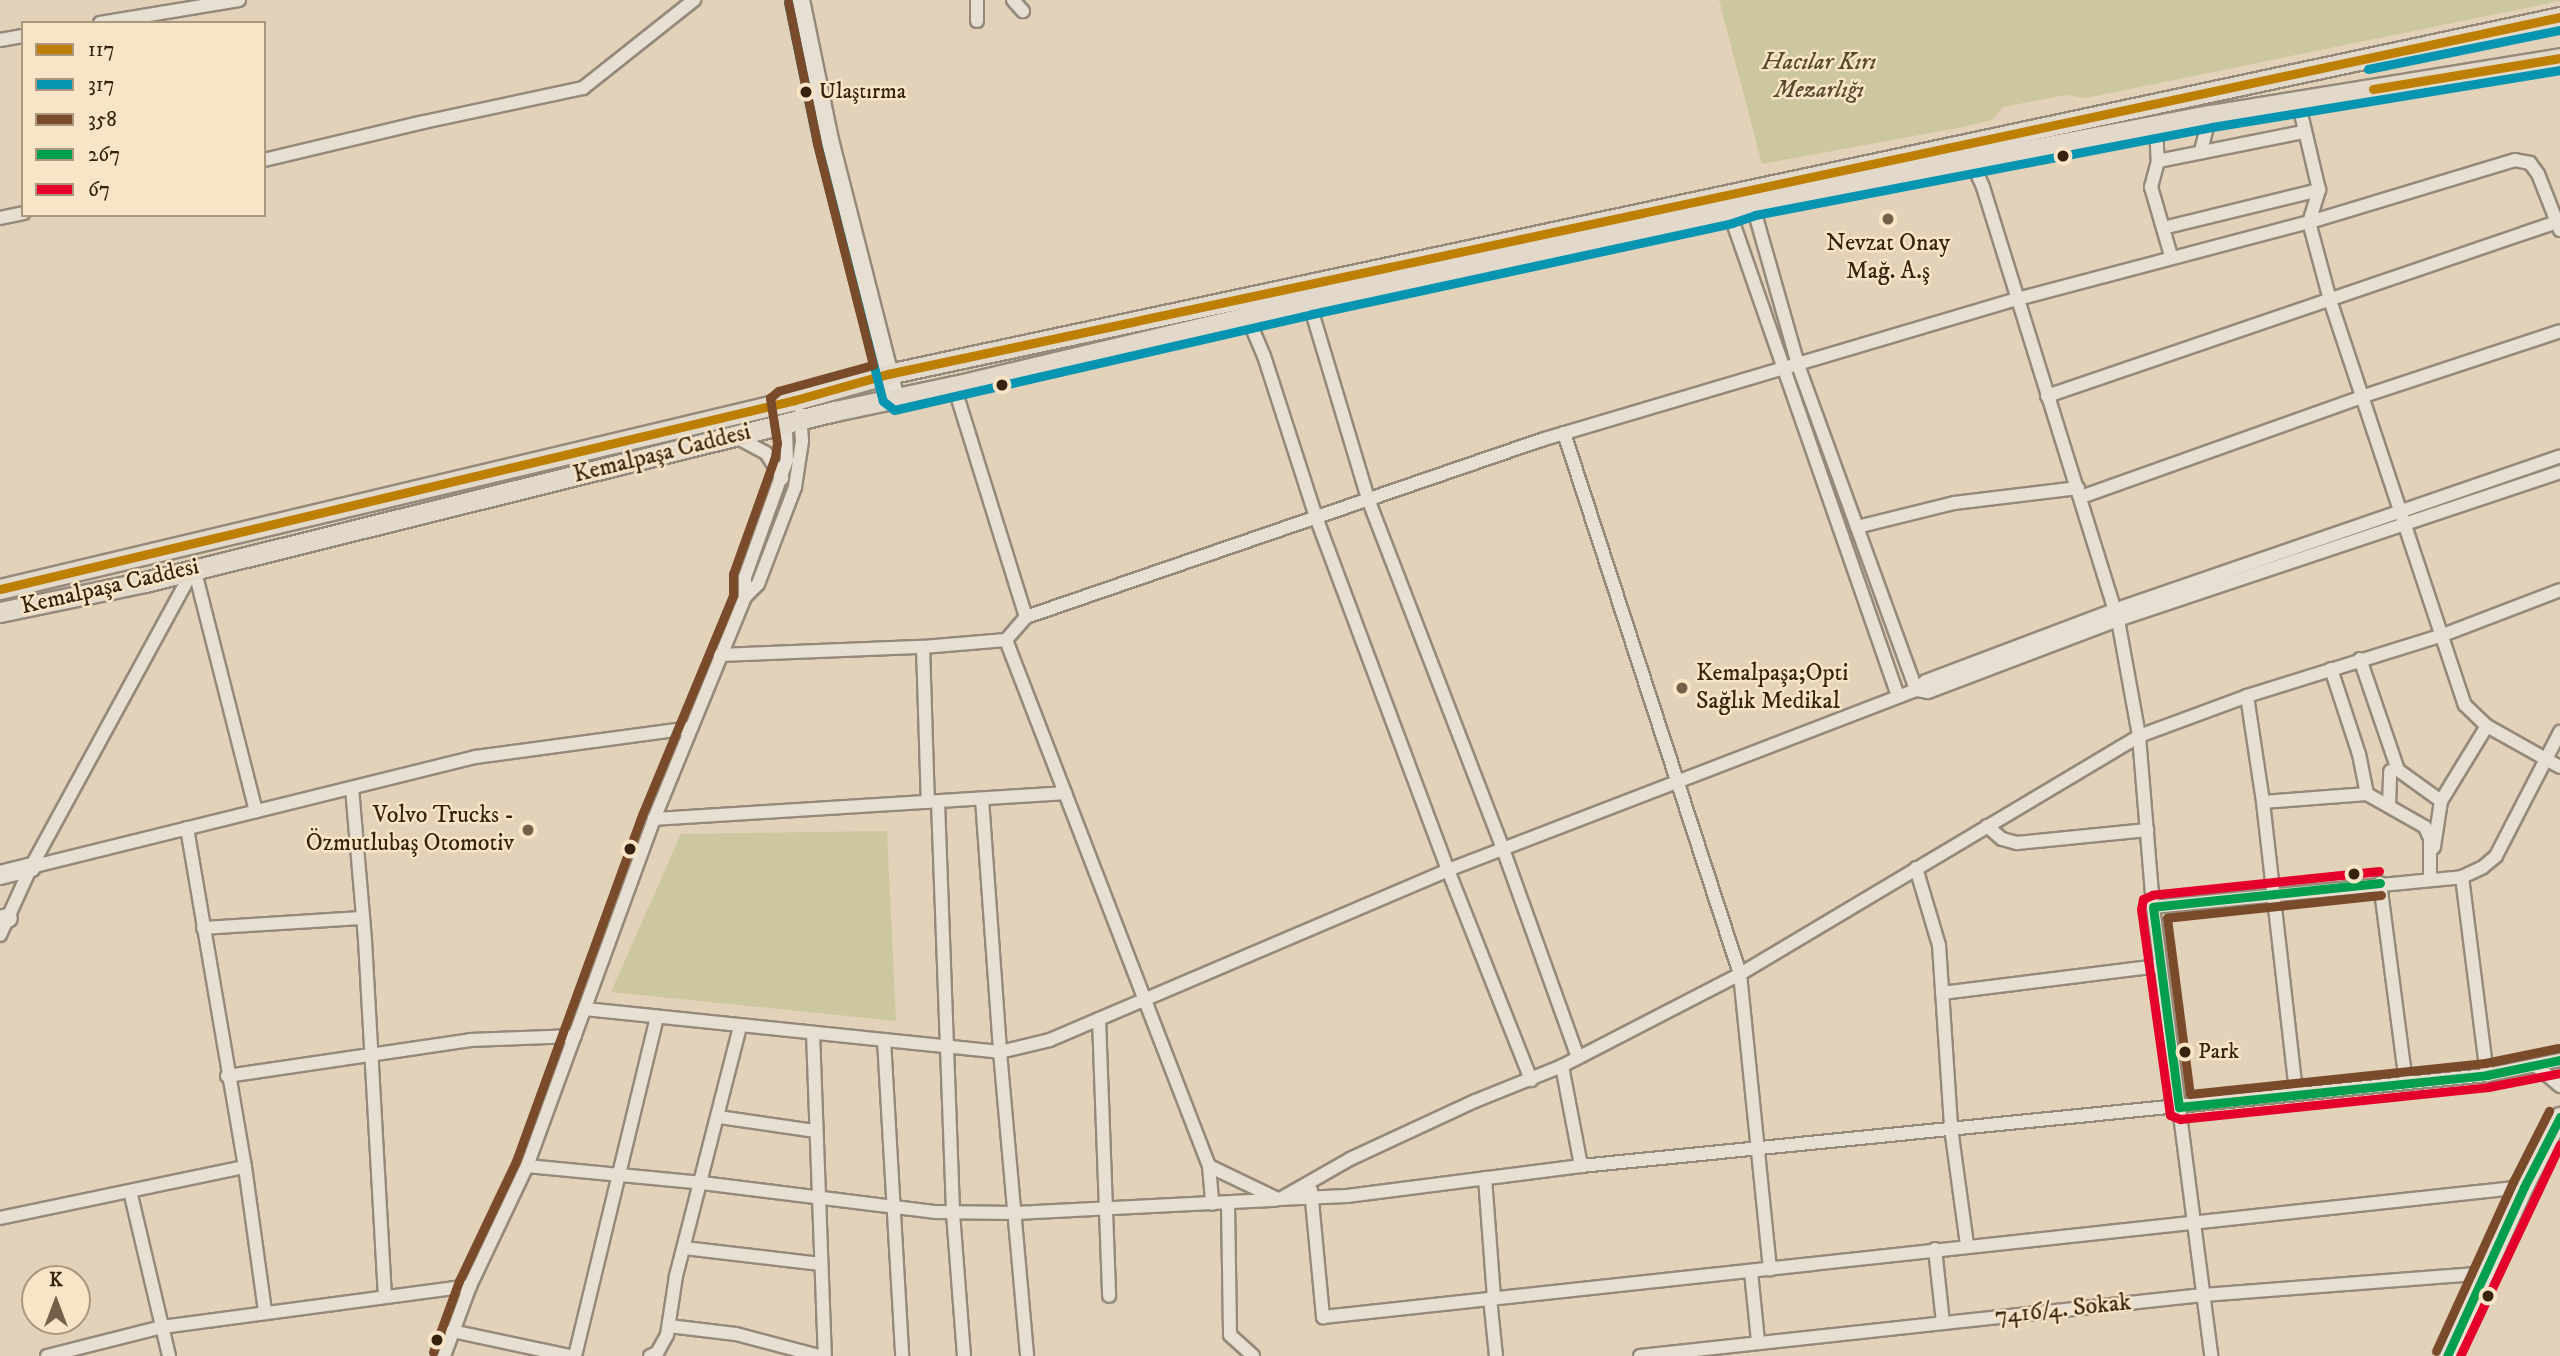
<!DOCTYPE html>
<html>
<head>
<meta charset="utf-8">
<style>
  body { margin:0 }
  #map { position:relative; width:2560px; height:1356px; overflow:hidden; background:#e2d2ba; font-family:"IM FELL DW Pica",serif }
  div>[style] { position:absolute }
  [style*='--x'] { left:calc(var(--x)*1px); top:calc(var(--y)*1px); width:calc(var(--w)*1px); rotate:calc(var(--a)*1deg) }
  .green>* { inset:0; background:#ccc79e }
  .roads { filter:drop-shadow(2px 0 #95897a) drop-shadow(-2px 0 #95897a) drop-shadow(0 2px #95897a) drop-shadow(0 -2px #95897a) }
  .street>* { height:12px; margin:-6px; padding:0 6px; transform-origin:6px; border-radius:6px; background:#e7dfd2 }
  .secondary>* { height:18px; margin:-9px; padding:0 9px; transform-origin:9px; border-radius:9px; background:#e7dfd2 }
  .primary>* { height:19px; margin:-9.5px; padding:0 9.5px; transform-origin:9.5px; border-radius:9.5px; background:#e2d9cb }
  .bus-1>* { height:9px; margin:-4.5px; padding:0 4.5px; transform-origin:4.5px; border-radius:4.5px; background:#bd7f04 }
  .bus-2>* { height:9px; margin:-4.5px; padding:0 4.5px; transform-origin:4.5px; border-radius:4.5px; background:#0895b1 }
  .bus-3>* { height:9px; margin:-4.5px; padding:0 4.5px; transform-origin:4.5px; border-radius:4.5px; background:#7a4b2a }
  .bus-4>* { height:9px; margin:-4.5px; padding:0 4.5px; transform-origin:4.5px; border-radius:4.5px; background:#039f4e }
  .bus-5>* { height:9px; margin:-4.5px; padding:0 4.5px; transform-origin:4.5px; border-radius:4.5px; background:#e4002b }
  .dots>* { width:19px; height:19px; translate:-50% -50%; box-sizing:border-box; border:4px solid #f8e4c6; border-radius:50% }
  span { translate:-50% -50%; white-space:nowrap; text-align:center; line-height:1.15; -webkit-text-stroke:5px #f8e4c6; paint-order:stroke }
  .bus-label { font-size:22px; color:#36230f }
  .left { translate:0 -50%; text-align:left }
  .park-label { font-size:24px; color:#574a2d; font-style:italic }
  .poi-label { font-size:24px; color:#36230f }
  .right { translate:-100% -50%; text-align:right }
  .street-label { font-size:24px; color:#36230f }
  .legend { position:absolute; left:21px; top:21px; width:245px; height:196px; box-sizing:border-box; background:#f8e4c6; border:2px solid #aa977d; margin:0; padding:9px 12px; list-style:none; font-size:21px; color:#36230f }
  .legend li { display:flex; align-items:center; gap:14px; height:35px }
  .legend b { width:35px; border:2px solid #aa977d }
  .north { position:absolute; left:21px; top:1265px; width:70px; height:70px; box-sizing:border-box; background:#f8e4c6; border:2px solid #aa977d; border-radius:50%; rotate:0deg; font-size:19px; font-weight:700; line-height:28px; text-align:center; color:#36230f }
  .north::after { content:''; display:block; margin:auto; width:24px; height:32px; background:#72604b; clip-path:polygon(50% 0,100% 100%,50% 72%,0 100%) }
</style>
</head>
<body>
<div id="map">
  <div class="green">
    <div style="clip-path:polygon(1719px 0,2560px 0,2560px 1px,2086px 98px,2066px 95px,2003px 107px,1992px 120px,1963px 127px,1762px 164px)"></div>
    <div style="clip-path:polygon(887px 831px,896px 1021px,611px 992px,681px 834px)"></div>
  </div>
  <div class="roads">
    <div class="street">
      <div style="--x:977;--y:0;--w:21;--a:90"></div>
      <div style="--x:1013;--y:0;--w:15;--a:48"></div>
      <div style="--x:100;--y:23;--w:141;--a:-9.4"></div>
      <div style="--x:0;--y:40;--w:23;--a:-10"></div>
      <div style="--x:2298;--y:101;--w:91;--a:76.7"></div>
      <div style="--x:2319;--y:190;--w:34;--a:107"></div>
      <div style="--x:2309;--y:222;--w:81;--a:74.9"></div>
      <div style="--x:2330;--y:300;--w:427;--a:71.6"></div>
      <div style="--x:2465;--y:705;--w:30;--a:44"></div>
      <div style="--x:2487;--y:726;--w:84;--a:29.3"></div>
      <div style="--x:2156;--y:128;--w:33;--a:87"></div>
      <div style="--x:2158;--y:161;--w:27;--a:105"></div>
      <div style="--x:2151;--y:187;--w:72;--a:73.8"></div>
      <div style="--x:2201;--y:151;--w:37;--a:-76"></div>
      <div style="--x:264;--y:160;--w:164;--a:-13.4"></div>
      <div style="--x:424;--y:122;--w:163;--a:-12.1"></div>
      <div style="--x:583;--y:88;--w:142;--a:-38.4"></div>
      <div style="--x:1971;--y:160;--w:30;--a:66"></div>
      <div style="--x:1983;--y:187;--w:454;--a:72.7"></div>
      <div style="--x:2118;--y:620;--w:118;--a:79.7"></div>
      <div style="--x:2139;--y:736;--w:172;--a:85.3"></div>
      <div style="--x:2153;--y:907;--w:453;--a:82.6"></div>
      <div style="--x:2158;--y:161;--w:148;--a:-11.3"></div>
      <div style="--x:1752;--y:203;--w:168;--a:74.1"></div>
      <div style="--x:1798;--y:365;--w:346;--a:70"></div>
      <div style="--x:1729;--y:211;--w:514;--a:70.79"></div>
      <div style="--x:0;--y:218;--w:24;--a:-12"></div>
      <div style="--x:2163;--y:228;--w:161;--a:-13.7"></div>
      <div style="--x:2560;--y:230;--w:60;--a:-111.4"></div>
      <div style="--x:2538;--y:174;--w:14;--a:-126"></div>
      <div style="--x:2530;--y:163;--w:15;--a:-169"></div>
      <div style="--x:2515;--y:160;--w:215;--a:163.2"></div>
      <div style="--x:2309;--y:222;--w:302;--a:165.2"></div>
      <div style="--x:2017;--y:299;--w:493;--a:163.5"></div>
      <div style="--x:1544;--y:439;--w:548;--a:161.04"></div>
      <div style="--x:1026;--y:617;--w:30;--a:131"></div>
      <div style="--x:1006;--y:640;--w:564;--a:68.9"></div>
      <div style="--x:1209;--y:1166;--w:76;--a:25.6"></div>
      <div style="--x:1278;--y:1199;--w:69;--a:-2.5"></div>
      <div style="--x:1347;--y:1196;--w:236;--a:-7.3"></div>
      <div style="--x:1581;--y:1166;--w:911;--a:-5.74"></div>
      <div style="--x:2487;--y:1075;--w:75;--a:-11.6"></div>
      <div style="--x:1309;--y:302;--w:206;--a:73.3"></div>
      <div style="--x:1368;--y:499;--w:375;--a:68.9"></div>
      <div style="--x:1503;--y:849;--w:221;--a:70.2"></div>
      <div style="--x:1247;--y:316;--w:43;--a:67"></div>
      <div style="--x:1264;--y:356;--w:169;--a:72.1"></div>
      <div style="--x:1316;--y:517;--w:377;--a:69.5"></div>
      <div style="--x:1448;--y:870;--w:226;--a:68.4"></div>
      <div style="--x:954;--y:386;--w:242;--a:72.7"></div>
      <div style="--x:2047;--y:396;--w:542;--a:-18.84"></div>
      <div style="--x:1564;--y:433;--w:569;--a:71.98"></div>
      <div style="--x:1740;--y:974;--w:297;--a:84.2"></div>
      <div style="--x:734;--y:436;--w:36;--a:28"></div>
      <div style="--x:766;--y:453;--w:30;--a:57"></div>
      <div style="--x:2081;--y:497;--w:300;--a:-19.6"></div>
      <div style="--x:2364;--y:396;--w:206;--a:-18.3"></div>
      <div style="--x:1857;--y:527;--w:100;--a:-13.9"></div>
      <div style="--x:1954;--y:503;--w:125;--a:-6.9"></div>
      <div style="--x:194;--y:568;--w:251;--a:75.7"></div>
      <div style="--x:745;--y:597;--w:18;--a:-45"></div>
      <div style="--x:758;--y:584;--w:104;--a:-69.1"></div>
      <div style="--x:795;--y:487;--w:47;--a:-81.3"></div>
      <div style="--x:802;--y:441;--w:27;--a:-94"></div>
      <div style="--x:923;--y:647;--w:155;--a:88.2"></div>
      <div style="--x:720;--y:655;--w:203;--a:-2.3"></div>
      <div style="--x:923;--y:647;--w:83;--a:-4.8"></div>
      <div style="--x:2360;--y:659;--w:117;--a:71.1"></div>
      <div style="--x:2398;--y:770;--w:53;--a:35.8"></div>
      <div style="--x:2441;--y:801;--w:47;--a:98.7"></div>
      <div style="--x:2331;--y:669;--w:89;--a:71.8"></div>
      <div style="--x:2359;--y:754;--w:41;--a:78.7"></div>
      <div style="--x:2367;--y:794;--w:67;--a:29.6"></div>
      <div style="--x:2425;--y:827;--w:12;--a:66"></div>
      <div style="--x:2430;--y:838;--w:41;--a:90"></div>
      <div style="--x:1917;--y:690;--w:11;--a:10"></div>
      <div style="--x:1928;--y:692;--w:203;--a:-20.8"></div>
      <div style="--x:2118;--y:620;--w:466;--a:-18.5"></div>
      <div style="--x:2247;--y:696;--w:107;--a:81.4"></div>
      <div style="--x:2263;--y:802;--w:293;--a:83.5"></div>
      <div style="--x:352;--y:788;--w:153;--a:85.1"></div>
      <div style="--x:365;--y:940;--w:357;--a:86.8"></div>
      <div style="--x:982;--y:799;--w:254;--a:85.9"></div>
      <div style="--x:1000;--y:1052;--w:305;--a:84.9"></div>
      <div style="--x:2441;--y:801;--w:88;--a:-58.5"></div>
      <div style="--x:938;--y:802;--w:411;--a:87.9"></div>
      <div style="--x:953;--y:1213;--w:143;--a:85.6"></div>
      <div style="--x:2263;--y:802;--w:104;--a:-4.4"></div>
      <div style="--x:2389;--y:806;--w:35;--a:-88"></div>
      <div style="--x:654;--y:819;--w:412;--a:-3.6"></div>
      <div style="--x:1987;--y:826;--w:20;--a:41"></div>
      <div style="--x:2002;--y:839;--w:16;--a:15"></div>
      <div style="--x:2017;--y:843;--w:131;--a:-5.7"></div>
      <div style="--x:187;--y:828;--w:344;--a:80.3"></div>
      <div style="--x:245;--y:1167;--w:145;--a:82.1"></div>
      <div style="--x:31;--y:867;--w:458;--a:-13.9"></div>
      <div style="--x:476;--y:757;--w:217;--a:-7.7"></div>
      <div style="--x:1916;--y:868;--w:80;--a:73.4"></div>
      <div style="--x:1939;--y:945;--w:183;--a:86.2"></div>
      <div style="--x:1951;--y:1128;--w:118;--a:82.2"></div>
      <div style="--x:2462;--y:877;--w:200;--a:82.8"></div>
      <div style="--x:2380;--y:883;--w:202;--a:82.6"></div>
      <div style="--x:2153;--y:907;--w:310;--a:-5.5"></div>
      <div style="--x:2462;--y:877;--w:23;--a:-25"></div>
      <div style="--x:2483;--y:867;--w:17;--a:-40"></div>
      <div style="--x:2496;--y:856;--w:140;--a:-62.7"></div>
      <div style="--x:203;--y:928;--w:160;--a:-3.6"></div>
      <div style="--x:0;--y:935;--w:75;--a:-65.5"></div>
      <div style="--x:31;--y:867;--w:341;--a:-61.4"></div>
      <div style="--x:1942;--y:993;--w:220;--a:-7.1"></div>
      <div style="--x:585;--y:1009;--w:417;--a:5.9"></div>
      <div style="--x:1000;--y:1052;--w:51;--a:-13.5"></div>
      <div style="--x:1050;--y:1040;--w:433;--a:-23.1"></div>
      <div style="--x:1448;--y:870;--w:501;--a:-21.04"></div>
      <div style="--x:1916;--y:690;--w:13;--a:-42"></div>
      <div style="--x:1926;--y:681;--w:201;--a:-20.7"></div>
      <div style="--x:2114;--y:610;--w:472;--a:-19"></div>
      <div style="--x:1099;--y:1019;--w:277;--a:87.9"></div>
      <div style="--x:813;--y:1033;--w:323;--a:87.9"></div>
      <div style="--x:884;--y:1040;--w:317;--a:86.7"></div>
      <div style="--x:2535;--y:1065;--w:33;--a:40"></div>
      <div style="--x:1562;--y:1066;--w:102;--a:79.2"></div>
      <div style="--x:227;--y:1076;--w:246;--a:-8.4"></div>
      <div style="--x:470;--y:1040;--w:105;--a:-2.2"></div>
      <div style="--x:719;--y:1117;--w:97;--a:8.3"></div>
      <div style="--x:527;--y:1166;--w:176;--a:5.5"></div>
      <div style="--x:702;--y:1183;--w:236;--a:7.1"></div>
      <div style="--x:936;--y:1212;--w:79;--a:0.7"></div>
      <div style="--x:1015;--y:1213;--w:261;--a:-2.9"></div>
      <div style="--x:1209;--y:1166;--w:38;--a:85"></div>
      <div style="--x:1485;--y:1178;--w:120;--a:85.7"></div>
      <div style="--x:1311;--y:1190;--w:128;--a:84.6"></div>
      <div style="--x:1323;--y:1317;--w:1208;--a:-6.18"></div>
      <div style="--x:130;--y:1191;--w:170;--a:76.7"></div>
      <div style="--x:1280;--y:1199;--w:81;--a:-29.7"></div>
      <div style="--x:1350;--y:1159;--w:138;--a:-24.9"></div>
      <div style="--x:1475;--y:1101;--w:94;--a:-21.9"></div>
      <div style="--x:1562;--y:1066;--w:200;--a:-27.3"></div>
      <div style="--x:1740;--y:974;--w:465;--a:-30.8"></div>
      <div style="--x:2139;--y:736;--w:115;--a:-20.3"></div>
      <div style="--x:2247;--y:696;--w:205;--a:-17.3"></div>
      <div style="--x:2443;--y:635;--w:125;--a:-21"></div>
      <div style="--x:1228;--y:1204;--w:131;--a:89.1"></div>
      <div style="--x:1230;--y:1335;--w:31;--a:42"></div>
      <div style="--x:0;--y:1218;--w:250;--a:-11.8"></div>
      <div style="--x:684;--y:1248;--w:138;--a:6.7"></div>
      <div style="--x:1935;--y:1249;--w:74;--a:83.8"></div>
      <div style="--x:1751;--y:1272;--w:69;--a:84.2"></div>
      <div style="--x:1490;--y:1298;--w:58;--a:84.1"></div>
      <div style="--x:669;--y:1326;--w:67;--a:6.8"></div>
      <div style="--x:736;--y:1334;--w:86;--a:14.8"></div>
      <div style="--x:452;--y:1331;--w:121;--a:12"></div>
      <div style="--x:47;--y:1356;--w:119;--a:-14.2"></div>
      <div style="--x:162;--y:1327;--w:311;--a:-7.6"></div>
      <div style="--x:444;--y:1356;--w:75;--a:-69.6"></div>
      <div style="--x:470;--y:1286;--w:133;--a:-64.6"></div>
      <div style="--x:527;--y:1166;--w:370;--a:-69.9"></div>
      <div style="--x:654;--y:819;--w:240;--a:-67.7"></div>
      <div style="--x:745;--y:597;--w:20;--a:-90"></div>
      <div style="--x:745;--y:577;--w:124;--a:-70.3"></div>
      <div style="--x:787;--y:460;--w:36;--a:-92"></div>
      <div style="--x:575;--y:1356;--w:349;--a:-76.4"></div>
      <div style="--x:650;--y:1356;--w:8;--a:-23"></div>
      <div style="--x:657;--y:1353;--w:21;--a:-61"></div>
      <div style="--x:667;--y:1335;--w:60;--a:-81.3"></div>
      <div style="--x:676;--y:1276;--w:258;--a:-75.6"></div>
      <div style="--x:1640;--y:1356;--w:566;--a:-6.18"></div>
      <div style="--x:2203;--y:1295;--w:284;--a:-4.4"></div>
    </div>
    <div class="secondary">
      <div style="--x:800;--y:0;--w:143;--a:78.3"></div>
      <div style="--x:829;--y:140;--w:266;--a:75.7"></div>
      <div style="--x:0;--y:875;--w:32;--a:-14"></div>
      <div style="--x:0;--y:920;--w:8;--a:-14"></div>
      <div style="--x:2447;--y:1356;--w:186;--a:-65.5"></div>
      <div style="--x:2524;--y:1187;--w:79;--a:-62.8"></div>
    </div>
    <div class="primary">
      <div style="--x:0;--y:589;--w:817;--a:-13.37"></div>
      <div style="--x:795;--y:400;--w:97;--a:-15.6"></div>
      <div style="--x:888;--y:374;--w:1710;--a:-12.05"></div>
      <div style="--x:0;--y:612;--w:148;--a:-11.7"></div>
      <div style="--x:145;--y:582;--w:711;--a:-13.92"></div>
      <div style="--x:835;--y:411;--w:122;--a:-11.9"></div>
      <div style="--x:954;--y:386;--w:365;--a:-13.3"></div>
      <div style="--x:1309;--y:302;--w:430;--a:-12.2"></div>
      <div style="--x:1729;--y:211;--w:24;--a:-19"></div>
      <div style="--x:1752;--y:203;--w:466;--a:-10.9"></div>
      <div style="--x:2210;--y:115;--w:355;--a:-9.2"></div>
    </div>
  </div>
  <div class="bus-1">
    <div style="--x:2373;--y:89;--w:190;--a:-9.4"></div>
    <div style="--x:0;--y:589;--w:817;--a:-13.37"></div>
    <div style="--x:795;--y:400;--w:97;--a:-15.6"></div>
    <div style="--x:888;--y:374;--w:1710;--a:-12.05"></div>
  </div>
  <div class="bus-2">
    <div style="--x:788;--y:2;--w:144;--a:78.4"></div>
    <div style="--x:817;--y:143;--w:266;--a:75.7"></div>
    <div style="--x:883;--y:401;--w:14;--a:39"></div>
    <div style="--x:894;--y:410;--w:429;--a:-12.9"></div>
    <div style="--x:1312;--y:314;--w:430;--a:-12.2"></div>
    <div style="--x:1732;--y:223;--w:24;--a:-19"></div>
    <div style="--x:1755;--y:215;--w:465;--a:-10.9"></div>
    <div style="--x:2212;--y:127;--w:353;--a:-9.3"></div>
    <div style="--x:2368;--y:69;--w:196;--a:-11.5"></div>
  </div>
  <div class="bus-3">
    <div style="--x:2381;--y:895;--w:215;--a:173.9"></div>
    <div style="--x:2167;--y:918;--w:177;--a:82.6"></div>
    <div style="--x:2190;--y:1094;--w:297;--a:-6"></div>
    <div style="--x:2485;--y:1063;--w:75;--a:-11.6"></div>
    <div style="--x:2436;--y:1351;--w:186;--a:-65.5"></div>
    <div style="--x:2513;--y:1182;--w:80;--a:-63.1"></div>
    <div style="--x:433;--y:1352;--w:76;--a:-69.9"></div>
    <div style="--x:459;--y:1281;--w:133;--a:-64.6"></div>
    <div style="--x:516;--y:1161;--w:368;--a:-70"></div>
    <div style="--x:642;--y:815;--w:238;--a:-67.5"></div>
    <div style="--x:733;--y:595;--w:21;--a:-90"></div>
    <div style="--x:733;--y:574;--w:124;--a:-70.3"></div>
    <div style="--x:775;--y:457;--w:14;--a:-82"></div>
    <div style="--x:777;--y:443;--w:46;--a:-98.8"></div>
    <div style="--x:770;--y:398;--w:11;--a:-41"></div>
    <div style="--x:778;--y:391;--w:98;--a:-15.3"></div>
    <div style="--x:873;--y:365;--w:229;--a:-104.2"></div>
    <div style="--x:817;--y:143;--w:144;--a:-101.6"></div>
  </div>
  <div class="bus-4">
    <div style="--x:2380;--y:883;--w:228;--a:174"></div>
    <div style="--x:2153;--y:907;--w:202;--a:82.6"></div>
    <div style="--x:2179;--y:1107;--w:310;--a:-5.9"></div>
    <div style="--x:2487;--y:1075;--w:75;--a:-11.6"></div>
    <div style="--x:2447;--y:1356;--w:186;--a:-65.5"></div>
    <div style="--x:2524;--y:1187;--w:79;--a:-62.8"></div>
  </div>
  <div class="bus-5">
    <div style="--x:2379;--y:871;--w:228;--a:174"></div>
    <div style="--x:2152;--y:895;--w:10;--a:156"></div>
    <div style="--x:2143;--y:899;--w:10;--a:101"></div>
    <div style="--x:2141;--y:909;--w:208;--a:82"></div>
    <div style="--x:2170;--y:1115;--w:11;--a:22"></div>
    <div style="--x:2180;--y:1119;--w:310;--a:-5.9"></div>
    <div style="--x:2488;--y:1087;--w:73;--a:-11"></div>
    <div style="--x:2460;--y:1356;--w:234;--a:-64.7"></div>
  </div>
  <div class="dots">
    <div style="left:806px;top:92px;background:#36230f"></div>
    <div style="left:2063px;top:156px;background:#36230f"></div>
    <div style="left:1888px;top:219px;background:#72604b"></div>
    <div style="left:1002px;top:385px;background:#36230f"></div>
    <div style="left:1682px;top:688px;background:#72604b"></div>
    <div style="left:528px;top:830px;background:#72604b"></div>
    <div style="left:630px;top:849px;background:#36230f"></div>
    <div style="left:2354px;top:874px;background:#36230f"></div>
    <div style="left:2185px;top:1052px;background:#36230f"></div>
    <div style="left:2488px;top:1296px;background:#36230f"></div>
    <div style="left:437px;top:1340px;background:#36230f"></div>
  </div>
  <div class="bus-label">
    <span class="left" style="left:819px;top:92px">Ulaştırma</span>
    <span class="left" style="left:2198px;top:1052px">Park</span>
  </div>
  <div class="park-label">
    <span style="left:1819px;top:77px">Hacılar Kırı<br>Mezarlığı</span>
  </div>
  <div class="poi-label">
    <span style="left:1888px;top:258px">Nevzat Onay<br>Mağ. A.ş</span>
    <span class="left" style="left:1696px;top:688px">Kemalpaşa;Opti<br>Sağlık Medikal</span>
    <span class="right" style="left:514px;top:830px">Volvo Trucks -<br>Özmutlubaş Otomotiv</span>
  </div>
  <div class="street-label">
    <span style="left:662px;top:454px;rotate:-14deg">Kemalpaşa Caddesi</span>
    <span style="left:110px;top:587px;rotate:-13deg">Kemalpaşa Caddesi</span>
    <span style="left:2063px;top:1310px;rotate:-6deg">7416/4. Sokak</span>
  </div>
  <ul class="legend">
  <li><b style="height:9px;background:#bd7f04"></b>117</li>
  <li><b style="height:9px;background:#0895b1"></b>317</li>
  <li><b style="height:9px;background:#7a4b2a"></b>358</li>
  <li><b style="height:9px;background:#039f4e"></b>267</li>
  <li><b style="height:9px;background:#e4002b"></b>67</li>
  </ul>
  <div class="north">K</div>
</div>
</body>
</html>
